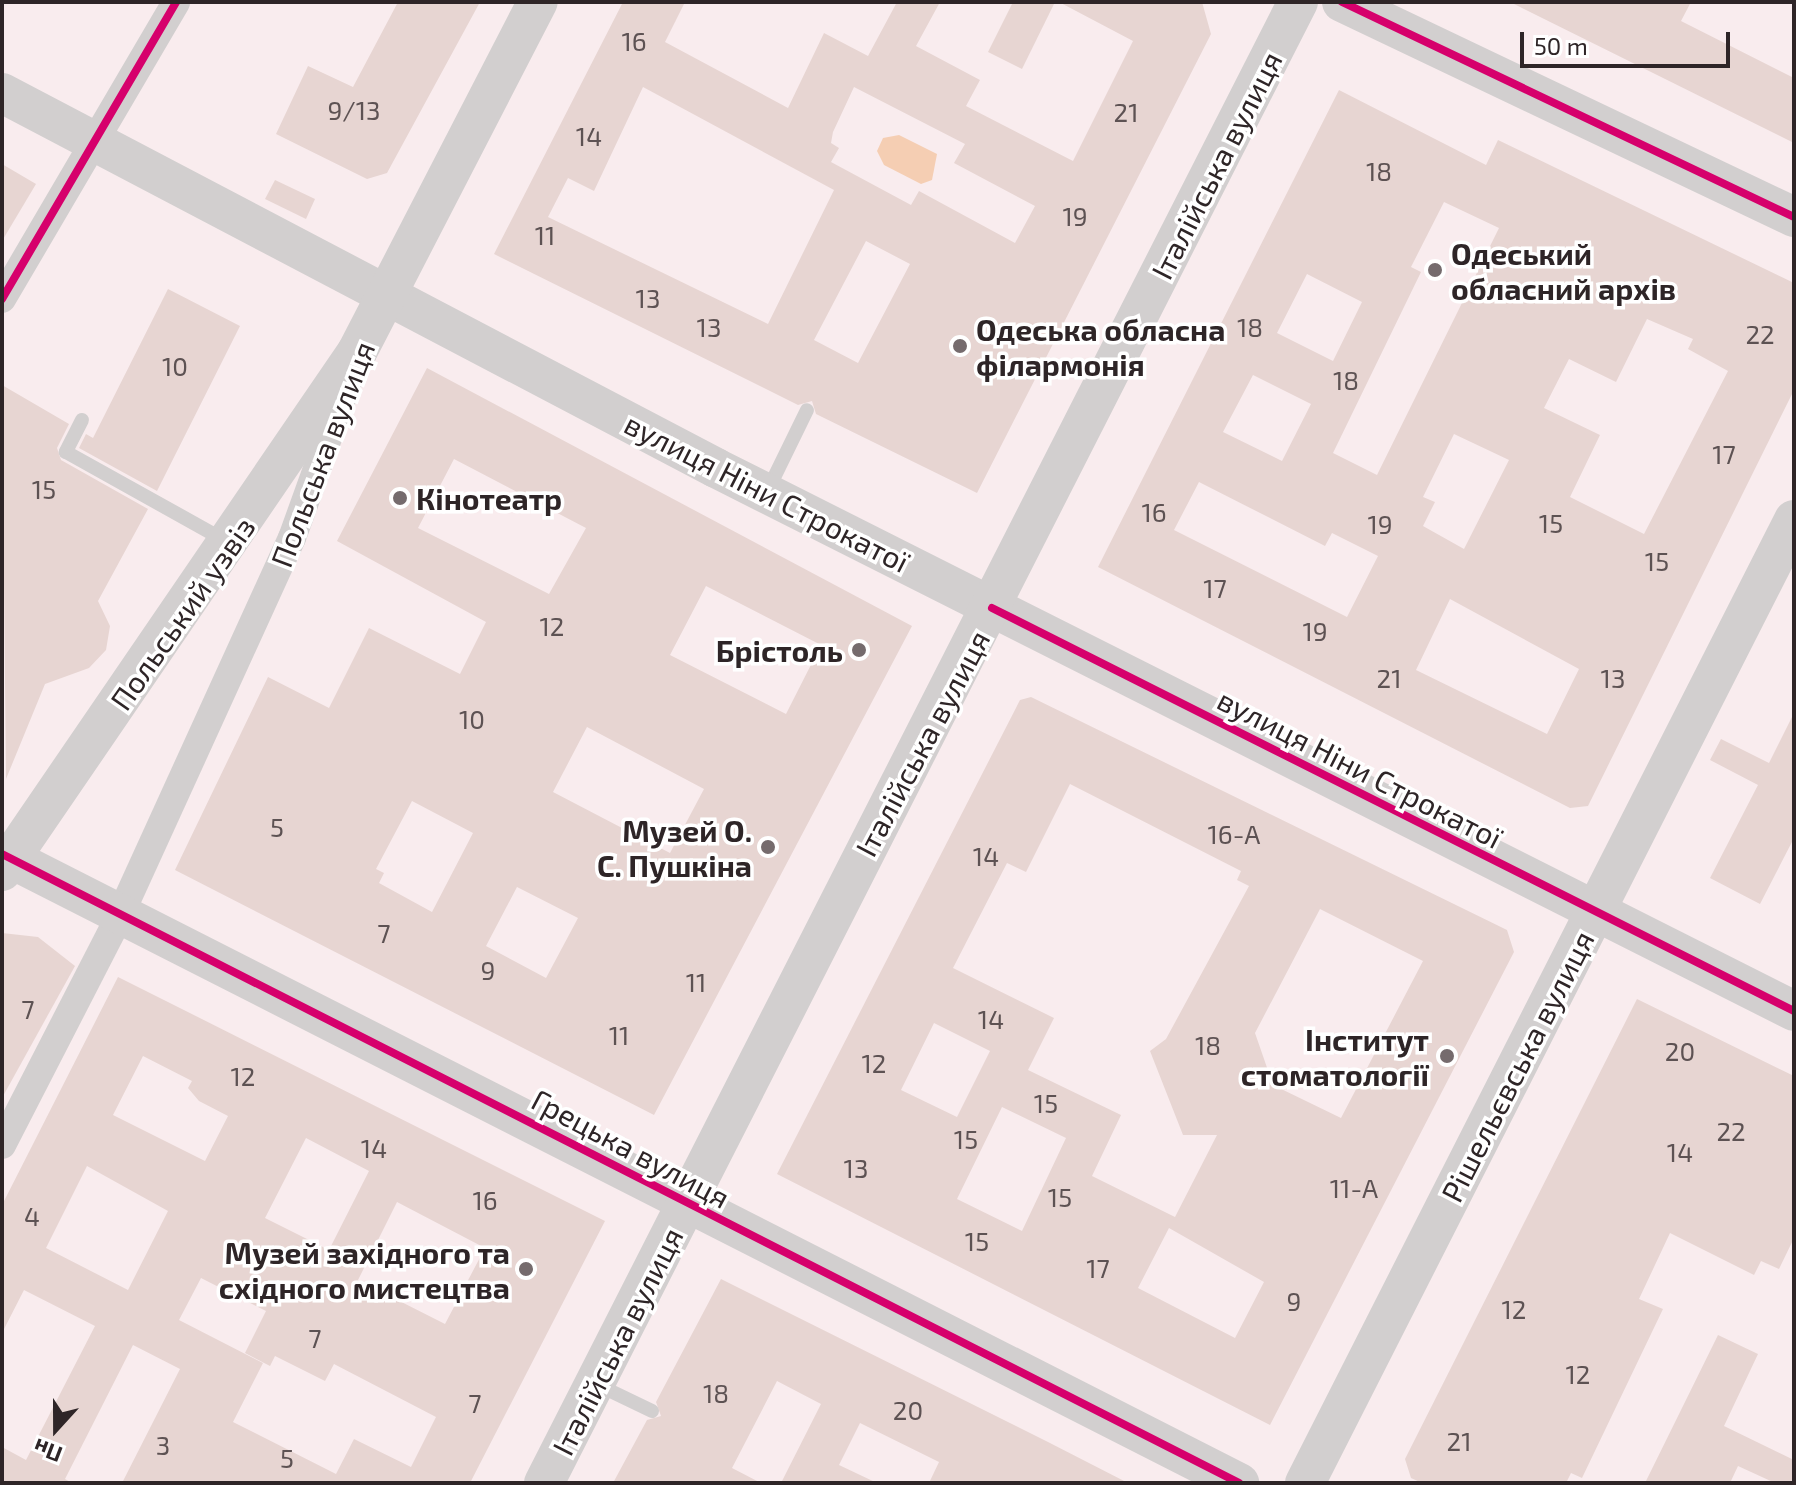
<!DOCTYPE html>
<html>
<head>
<meta charset="utf-8">
<style>
  body { margin:0 }
  #map { position:relative; width:1796px; height:1485px; overflow:hidden; background:#f9ecee; font-family:"Exo 2",sans-serif }
  div>[style] { position:absolute }
  [style*='--x'] { left:calc(var(--x)*1px); top:calc(var(--y)*1px); width:calc(var(--w)*1px); rotate:calc(var(--a)*1deg) }
  .green>* { inset:0; background:#f5ceb3 }
  .building>* { inset:0; background:#e7d5d2 }
  .lane>* { height:14px; margin:-7px; padding:0 7px; transform-origin:7px; border-radius:7px; background:#d2cfcf }
  .street>* { height:28px; margin:-14px; padding:0 14px; transform-origin:14px; border-radius:14px; background:#d2cfcf }
  .secondary>* { height:40px; margin:-20px; padding:0 20px; transform-origin:20px; border-radius:20px; background:#d2cfcf }
  .cycleway>* { height:8px; margin:-4px; padding:0 4px; transform-origin:4px; border-radius:4px; background:#d6006c }
  .dots>* { width:22px; height:22px; translate:-50% -50%; box-sizing:border-box; border:4px solid #fff; border-radius:50% }
  span { translate:-50% -50%; white-space:nowrap; text-align:center; line-height:1.15; -webkit-text-stroke:7px #fff; paint-order:stroke }
  .number-label { font-size:26px; color:#5d5253 }
  .number-label span { -webkit-text-stroke-width:0 }
  .street-label { font-size:30px; color:#2e2527 }
  .poi-label { font-size:30px; color:#2e2527; font-weight:700 }
  .left { translate:0 -50%; text-align:left }
  .right { translate:-100% -50%; text-align:right }
  .frame { position:absolute; inset:0; border:4px solid #2e2527; pointer-events:none }
  .north { position:absolute; left:16px; top:1389px; width:80px; height:80px; -webkit-text-stroke:6px #fff; paint-order:stroke; rotate:201deg; font-size:22px; font-weight:700; line-height:32px; text-align:center; color:#2e2527 }
  .north::after { content:''; display:block; margin:auto; width:28px; height:36px; background:#2e2527; clip-path:polygon(50% 0,100% 100%,50% 72%,0 100%) }
  .scale { position:absolute; left:1520px; top:32px; width:210px; height:36px; box-sizing:border-box; border:4px solid #2e2527; border-top:0; padding-left:10px; font-size:24px; line-height:28px; white-space:nowrap; color:#2e2527; -webkit-text-stroke:6px #fff; paint-order:stroke }
</style>
</head>
<body>
<div id="map">
  <div class="green">
    <div style="clip-path:polygon(899px 135px,937px 154px,932px 180px,921px 184px,884px 165px,877px 151px,883px 138px)"></div>
  </div>
  <div class="building">
    <div style="clip-path:polygon(398px 2px,480px 2px,387px 173px,367px 179px,276px 134px,308px 66px,353px 87px)"></div>
    <div style="clip-path:polygon(evenodd,623px 2px,685px 2px,665px 42px,788px 108px,824px 33px,868px 56px,897px 2px,940px 2px,916px 46px,980px 80px,966px 106px,1073px 161px,1133px 41px,1059px 2px,1202px 2px,1211px 34px,977px 493px,816px 414px,812px 401px,798px 405px,494px 254px,623px 2px,643px 87px,834px 190px,768px 324px,548px 217px,568px 178px,594px 191px,643px 87px,623px 2px,854px 87px,965px 144px,954px 163px,1035px 206px,1015px 243px,919px 191px,911px 205px,831px 162px,839px 148px,831px 143px,833px 132px,854px 87px,623px 2px,866px 241px,910px 264px,858px 363px,814px 340px,866px 241px)"></div>
    <div style="clip-path:polygon(1013px 2px,1055px 2px,1022px 69px,988px 52px)"></div>
    <div style="clip-path:polygon(1510px 2px,1691px 2px,1681px 21px,1794px 78px,1794px 143px)"></div>
    <div style="clip-path:polygon(evenodd,1339px 90px,1486px 165px,1498px 140px,1794px 283px,1794px 390px,1588px 806px,1570px 808px,1098px 567px,1339px 90px,1444px 202px,1499px 228px,1377px 475px,1333px 453px,1421px 272px,1411px 267px,1444px 202px,1339px 90px,1307px 274px,1362px 302px,1333px 361px,1277px 333px,1307px 274px,1339px 90px,1647px 319px,1693px 339px,1688px 349px,1728px 371px,1644px 534px,1570px 497px,1600px 435px,1544px 408px,1569px 359px,1616px 382px,1647px 319px,1339px 90px,1253px 375px,1311px 404px,1282px 461px,1223px 432px,1253px 375px,1339px 90px,1454px 434px,1509px 460px,1464px 549px,1423px 526px,1435px 502px,1423px 497px,1454px 434px,1339px 90px,1199px 482px,1325px 546px,1332px 533px,1378px 556px,1347px 617px,1174px 530px,1199px 482px,1339px 90px,1450px 599px,1579px 669px,1547px 734px,1416px 670px,1450px 599px)"></div>
    <div style="clip-path:polygon(2px 164px,36px 184px,2px 241px)"></div>
    <div style="clip-path:polygon(275px 180px,315px 199px,306px 219px,265px 199px)"></div>
    <div style="clip-path:polygon(168px 289px,240px 326px,157px 491px,79px 448px,86px 434px,93px 438px)"></div>
    <div style="clip-path:polygon(evenodd,427px 368px,912px 626px,654px 1115px,175px 870px,268px 677px,329px 708px,369px 628px,460px 674px,486px 622px,337px 541px,427px 368px,454px 459px,586px 528px,549px 594px,418px 528px,454px 459px,427px 368px,706px 586px,821px 645px,786px 714px,670px 655px,706px 586px,427px 368px,587px 727px,704px 789px,670px 853px,553px 792px,587px 727px,427px 368px,412px 801px,473px 833px,432px 912px,379px 883px,384px 873px,376px 869px,412px 801px,427px 368px,517px 887px,578px 918px,546px 978px,486px 946px,517px 887px)"></div>
    <div style="clip-path:polygon(2px 385px,69px 424px,57px 448px,61px 460px,148px 509px,98px 601px,110px 626px,106px 650px,89px 668px,45px 684px,6px 779px)"></div>
    <div style="clip-path:polygon(evenodd,1031px 697px,1507px 930px,1514px 952px,1270px 1425px,777px 1174px,1020px 700px,1031px 697px,1070px 784px,1241px 871px,1237px 880px,1249px 886px,1166px 1039px,1150px 1051px,1183px 1135px,1217px 1135px,1175px 1217px,1092px 1176px,1121px 1115px,1028px 1070px,1054px 1018px,953px 968px,1007px 863px,1026px 872px,1070px 784px,1031px 697px,1320px 909px,1423px 961px,1341px 1118px,1273px 1085px,1255px 1033px,1320px 909px,1031px 697px,934px 1023px,990px 1051px,957px 1117px,901px 1090px,934px 1023px,1031px 697px,1002px 1107px,1066px 1138px,1022px 1231px,957px 1199px,1002px 1107px,1031px 697px,1169px 1228px,1264px 1282px,1235px 1338px,1138px 1288px,1169px 1228px)"></div>
    <div style="clip-path:polygon(1794px 713px,1794px 838px,1760px 904px,1710px 878px,1758px 785px,1710px 760px,1721px 739px,1769px 763px)"></div>
    <div style="clip-path:polygon(2px 933px,38px 937px,75px 966px,2px 1098px)"></div>
    <div style="clip-path:polygon(evenodd,118px 977px,605px 1221px,470px 1483px,122px 1483px,180px 1369px,133px 1345px,65px 1479px,72px 1483px,2px 1483px,2px 1447px,26px 1460px,95px 1326px,24px 1290px,2px 1333px,2px 1205px,118px 977px,143px 1056px,192px 1081px,188px 1088px,199px 1101px,228px 1116px,205px 1161px,113px 1115px,143px 1056px,118px 977px,306px 1138px,369px 1171px,329px 1250px,265px 1218px,306px 1138px,118px 977px,87px 1166px,168px 1211px,128px 1290px,46px 1248px,87px 1166px,118px 977px,397px 1202px,485px 1248px,445px 1324px,358px 1280px,397px 1202px,118px 977px,201px 1278px,266px 1311px,245px 1353px,270px 1366px,275px 1356px,325px 1381px,334px 1364px,436px 1417px,411px 1467px,354px 1439px,336px 1474px,233px 1422px,263px 1363px,179px 1320px,201px 1278px)"></div>
    <div style="clip-path:polygon(1637px 999px,1794px 1076px,1794px 1238px,1779px 1269px,1761px 1261px,1754px 1275px,1670px 1233px,1639px 1299px,1663px 1309px,1582px 1478px,1571px 1473px,1566px 1483px,1422px 1483px,1411px 1478px,1405px 1459px)"></div>
    <div style="clip-path:polygon(721px 1279px,1048px 1442px,1128px 1483px,929px 1483px,939px 1462px,860px 1423px,839px 1465px,877px 1483px,781px 1483px,821px 1404px,777px 1381px,732px 1468px,761px 1483px,613px 1483px,647px 1420px,661px 1416px,656px 1402px)"></div>
    <div style="clip-path:polygon(1718px 1335px,1758px 1354px,1724px 1426px,1794px 1460px,1794px 1483px,1775px 1483px,1738px 1466px,1730px 1483px,1645px 1483px)"></div>
  </div>
  <div class="lane">
    <div style="--x:82;--y:420;--w:36;--a:117"></div>
    <div style="--x:66;--y:452;--w:181;--a:29.1"></div>
    <div style="--x:767;--y:492;--w:91;--a:-64"></div>
    <div style="--x:598;--y:1385;--w:60;--a:25.7"></div>
  </div>
  <div class="street">
    <div style="--x:2;--y:299;--w:344;--a:-59.6"></div>
    <div style="--x:2;--y:1145;--w:261;--a:-62.8"></div>
    <div style="--x:121;--y:913;--w:412;--a:-65.5"></div>
    <div style="--x:292;--y:538;--w:168;--a:-70.2"></div>
  </div>
  <div class="secondary">
    <div style="--x:1342;--y:2;--w:501;--a:25.44"></div>
    <div style="--x:2;--y:93;--w:806;--a:27.71"></div>
    <div style="--x:716;--y:468;--w:1207;--a:26.73"></div>
    <div style="--x:2;--y:854;--w:1388;--a:26.95"></div>
    <div style="--x:2;--y:871;--w:629;--a:-55.63"></div>
    <div style="--x:357;--y:352;--w:394;--a:-62.7"></div>
    <div style="--x:544;--y:1483;--w:1662;--a:-63.02"></div>
    <div style="--x:1305;--y:1483;--w:1080;--a:-63.08"></div>
  </div>
  <div class="cycleway">
    <div style="--x:1342;--y:2;--w:501;--a:25.44"></div>
    <div style="--x:2;--y:299;--w:344;--a:-59.6"></div>
    <div style="--x:992;--y:608;--w:898;--a:26.68"></div>
    <div style="--x:2;--y:854;--w:1388;--a:26.95"></div>
  </div>
  <div class="dots">
    <div style="left:1435px;top:270px;background:#756b6d"></div>
    <div style="left:960px;top:346px;background:#756b6d"></div>
    <div style="left:400px;top:498px;background:#756b6d"></div>
    <div style="left:859px;top:650px;background:#756b6d"></div>
    <div style="left:768px;top:847px;background:#756b6d"></div>
    <div style="left:1447px;top:1056px;background:#756b6d"></div>
    <div style="left:526px;top:1269px;background:#756b6d"></div>
  </div>
  <div class="number-label">
    <span style="left:634px;top:41px">16</span>
    <span style="left:354px;top:110px">9/13</span>
    <span style="left:1126px;top:112px">21</span>
    <span style="left:589px;top:136px">14</span>
    <span style="left:1379px;top:171px">18</span>
    <span style="left:1075px;top:216px">19</span>
    <span style="left:545px;top:235px">11</span>
    <span style="left:648px;top:298px">13</span>
    <span style="left:709px;top:327px">13</span>
    <span style="left:1250px;top:327px">18</span>
    <span style="left:1760px;top:334px">22</span>
    <span style="left:175px;top:366px">10</span>
    <span style="left:1346px;top:380px">18</span>
    <span style="left:1724px;top:454px">17</span>
    <span style="left:44px;top:489px">15</span>
    <span style="left:1154px;top:512px">16</span>
    <span style="left:1551px;top:523px">15</span>
    <span style="left:1380px;top:524px">19</span>
    <span style="left:1657px;top:561px">15</span>
    <span style="left:1215px;top:588px">17</span>
    <span style="left:552px;top:626px">12</span>
    <span style="left:1315px;top:631px">19</span>
    <span style="left:1389px;top:678px">21</span>
    <span style="left:1613px;top:678px">13</span>
    <span style="left:472px;top:719px">10</span>
    <span style="left:277px;top:827px">5</span>
    <span style="left:1234px;top:834px">16-А</span>
    <span style="left:986px;top:856px">14</span>
    <span style="left:384px;top:933px">7</span>
    <span style="left:488px;top:970px">9</span>
    <span style="left:696px;top:982px">11</span>
    <span style="left:28px;top:1009px">7</span>
    <span style="left:991px;top:1019px">14</span>
    <span style="left:619px;top:1035px">11</span>
    <span style="left:1208px;top:1045px">18</span>
    <span style="left:1680px;top:1051px">20</span>
    <span style="left:874px;top:1063px">12</span>
    <span style="left:243px;top:1076px">12</span>
    <span style="left:1046px;top:1103px">15</span>
    <span style="left:1731px;top:1131px">22</span>
    <span style="left:966px;top:1139px">15</span>
    <span style="left:374px;top:1148px">14</span>
    <span style="left:1680px;top:1152px">14</span>
    <span style="left:856px;top:1168px">13</span>
    <span style="left:1354px;top:1188px">11-А</span>
    <span style="left:1060px;top:1197px">15</span>
    <span style="left:485px;top:1200px">16</span>
    <span style="left:32px;top:1216px">4</span>
    <span style="left:977px;top:1241px">15</span>
    <span style="left:1098px;top:1268px">17</span>
    <span style="left:1294px;top:1301px">9</span>
    <span style="left:1514px;top:1309px">12</span>
    <span style="left:315px;top:1338px">7</span>
    <span style="left:1578px;top:1374px">12</span>
    <span style="left:716px;top:1393px">18</span>
    <span style="left:475px;top:1403px">7</span>
    <span style="left:908px;top:1410px">20</span>
    <span style="left:1459px;top:1441px">21</span>
    <span style="left:163px;top:1445px">3</span>
    <span style="left:287px;top:1458px">5</span>
  </div>
  <div class="street-label">
    <span style="left:1216px;top:165px;rotate:-63deg">Італійська вулиця</span>
    <span style="left:322px;top:454px;rotate:-69deg">Польська вулиця</span>
    <span style="left:767px;top:492px;rotate:27deg">вулиця Ніни Строкатої</span>
    <span style="left:182px;top:613px;rotate:-55deg">Польський узвіз</span>
    <span style="left:922px;top:743px;rotate:-62deg">Італійська вулиця</span>
    <span style="left:1360px;top:768px;rotate:27deg">вулиця Ніни Строкатої</span>
    <span style="left:1517px;top:1066px;rotate:-63deg">Рішельєвська вулиця</span>
    <span style="left:631px;top:1148px;rotate:28deg">Грецька вулиця</span>
    <span style="left:617px;top:1341px;rotate:-63deg">Італійська вулиця</span>
  </div>
  <div class="poi-label">
    <span class="left" style="left:1451px;top:270px">Одеський<br>обласний архів</span>
    <span class="left" style="left:976px;top:346px">Одеська обласна<br>філармонія</span>
    <span class="left" style="left:416px;top:498px">Кінотеатр</span>
    <span class="right" style="left:843px;top:650px">Брістоль</span>
    <span class="right" style="left:752px;top:847px">Музей О.<br>С. Пушкіна</span>
    <span class="right" style="left:1429px;top:1056px">Інститут<br>стоматології</span>
    <span class="right" style="left:510px;top:1269px">Музей західного та<br>східного мистецтва</span>
  </div>
  <div class="frame"></div>
  <div class="north">Пн</div>
  <div class="scale">50 m</div>
</div>
</body>
</html>
